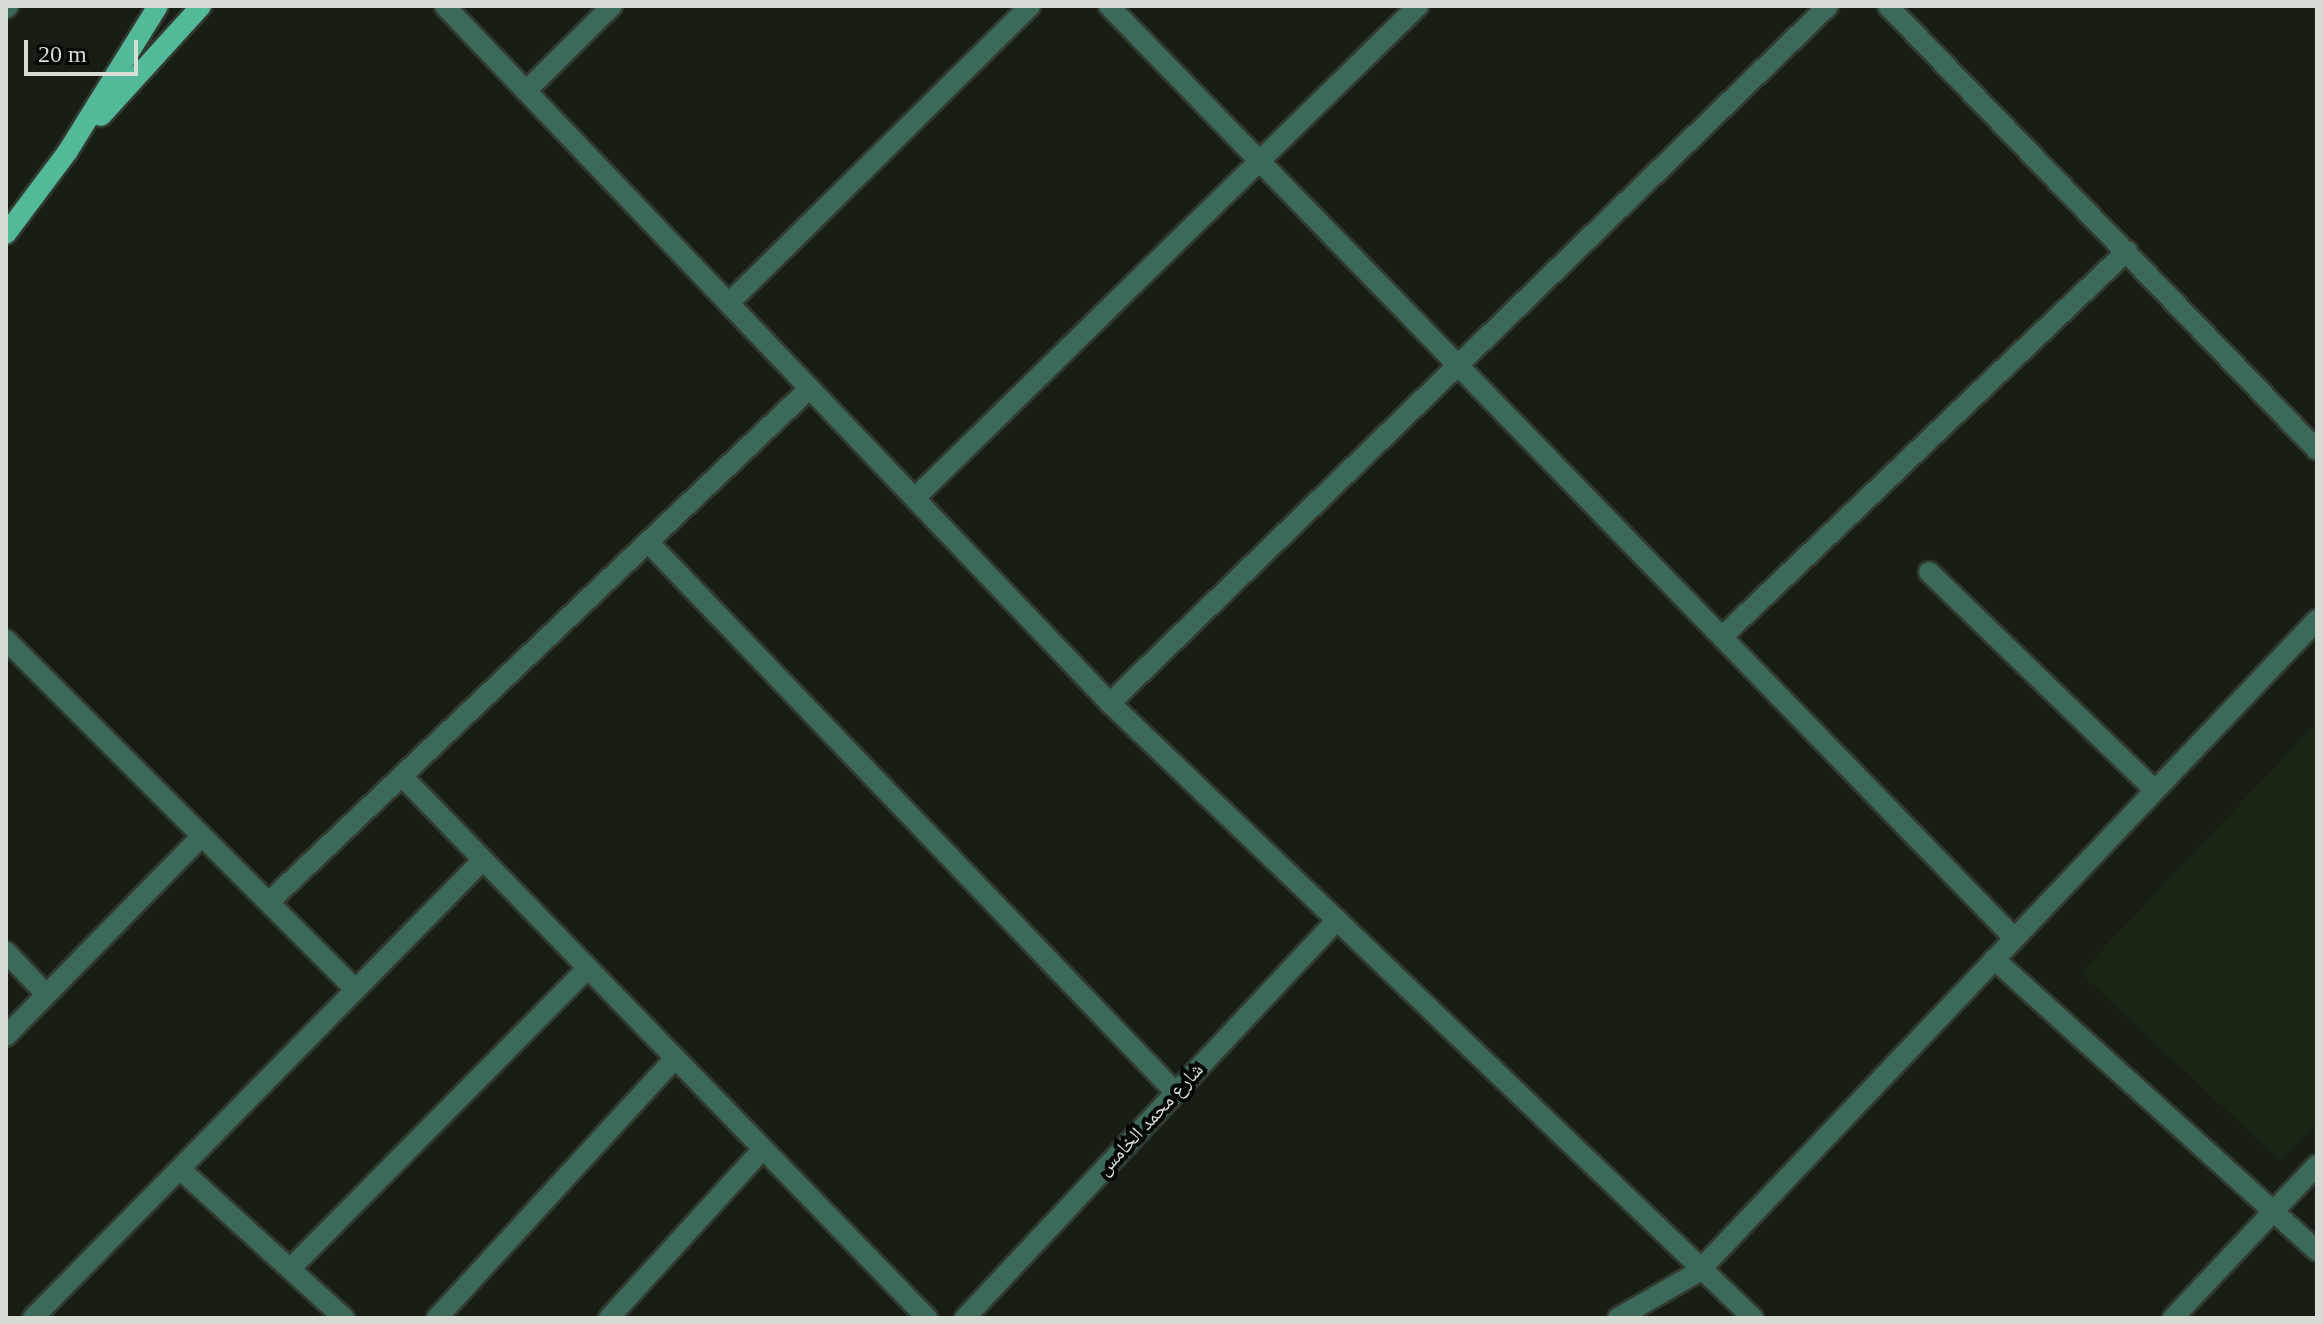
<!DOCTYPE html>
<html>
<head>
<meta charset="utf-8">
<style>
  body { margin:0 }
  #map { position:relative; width:2323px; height:1324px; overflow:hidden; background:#171e14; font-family:"Times New Roman","Noto Naskh Arabic",serif }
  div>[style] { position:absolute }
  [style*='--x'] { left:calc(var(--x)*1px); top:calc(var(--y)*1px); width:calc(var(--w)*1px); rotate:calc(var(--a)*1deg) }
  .built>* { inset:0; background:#1a2515 }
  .roads { filter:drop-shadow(2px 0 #32392f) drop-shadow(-2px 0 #32392f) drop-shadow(0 2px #32392f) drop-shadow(0 -2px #32392f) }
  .minor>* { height:20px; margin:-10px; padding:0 10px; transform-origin:10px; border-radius:10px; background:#3c6a5a }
  .major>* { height:20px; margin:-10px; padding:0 10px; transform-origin:10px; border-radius:10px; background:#52b999 }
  span { translate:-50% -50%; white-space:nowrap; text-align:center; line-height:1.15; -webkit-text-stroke:8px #050704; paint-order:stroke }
  .street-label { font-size:20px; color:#d7ddd5 }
  .frame { position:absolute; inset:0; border:8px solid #d7ddd5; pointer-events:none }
  .scale { position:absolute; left:24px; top:40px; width:114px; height:36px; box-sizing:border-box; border:4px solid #d7ddd5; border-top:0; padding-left:10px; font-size:24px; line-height:28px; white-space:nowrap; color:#d7ddd5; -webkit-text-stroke:6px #050704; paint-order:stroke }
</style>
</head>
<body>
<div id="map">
  <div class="built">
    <div style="clip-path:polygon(2317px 722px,2317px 1123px,2280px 1161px,2080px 973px)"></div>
  </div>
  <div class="roads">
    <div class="minor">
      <div style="--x:445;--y:6;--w:963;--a:46.35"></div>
      <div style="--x:1110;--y:703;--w:890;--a:43.72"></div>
      <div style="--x:1109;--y:6;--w:1299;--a:45.84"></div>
      <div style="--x:1888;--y:6;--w:617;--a:45.98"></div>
      <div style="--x:6;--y:8;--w:3;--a:-45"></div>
      <div style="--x:526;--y:91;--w:121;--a:-44.7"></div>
      <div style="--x:729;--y:303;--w:423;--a:-44.6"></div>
      <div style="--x:915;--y:498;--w:704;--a:-44.37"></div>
      <div style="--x:648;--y:542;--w:762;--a:46.22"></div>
      <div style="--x:1929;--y:572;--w:314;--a:44"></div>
      <div style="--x:1724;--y:635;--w:557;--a:-43.62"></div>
      <div style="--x:6;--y:640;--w:491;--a:45"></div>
      <div style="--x:1110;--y:703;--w:1001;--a:-44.15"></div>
      <div style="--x:402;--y:776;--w:755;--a:45.91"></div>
      <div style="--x:269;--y:902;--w:746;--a:-43.53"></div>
      <div style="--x:6;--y:952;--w:57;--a:46.4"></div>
      <div style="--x:1994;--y:959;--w:435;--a:42.1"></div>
      <div style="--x:6;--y:1036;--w:280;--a:-45.6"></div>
      <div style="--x:182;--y:1171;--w:219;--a:42.2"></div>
      <div style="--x:292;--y:1267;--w:421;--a:-45.3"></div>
      <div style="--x:33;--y:1318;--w:642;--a:-45.5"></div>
      <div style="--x:437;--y:1318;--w:352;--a:-47.5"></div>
      <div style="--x:609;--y:1318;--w:229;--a:-47.7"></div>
      <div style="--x:965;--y:1318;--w:545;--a:-46.93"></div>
      <div style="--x:1618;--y:1318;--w:92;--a:-29.9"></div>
      <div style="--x:1698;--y:1272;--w:899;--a:-46.49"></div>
      <div style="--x:2173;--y:1318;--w:210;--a:-46.7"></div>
    </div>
    <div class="major">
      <div style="--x:101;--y:116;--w:149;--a:-47.7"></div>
      <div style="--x:6;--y:234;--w:104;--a:-53.2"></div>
      <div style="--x:68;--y:151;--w:171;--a:-58.2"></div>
    </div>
  </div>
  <div class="street-label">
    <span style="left:1150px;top:1119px;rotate:-47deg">شارع محمد الخامس</span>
  </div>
  <div class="frame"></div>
  <div class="scale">20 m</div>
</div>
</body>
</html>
